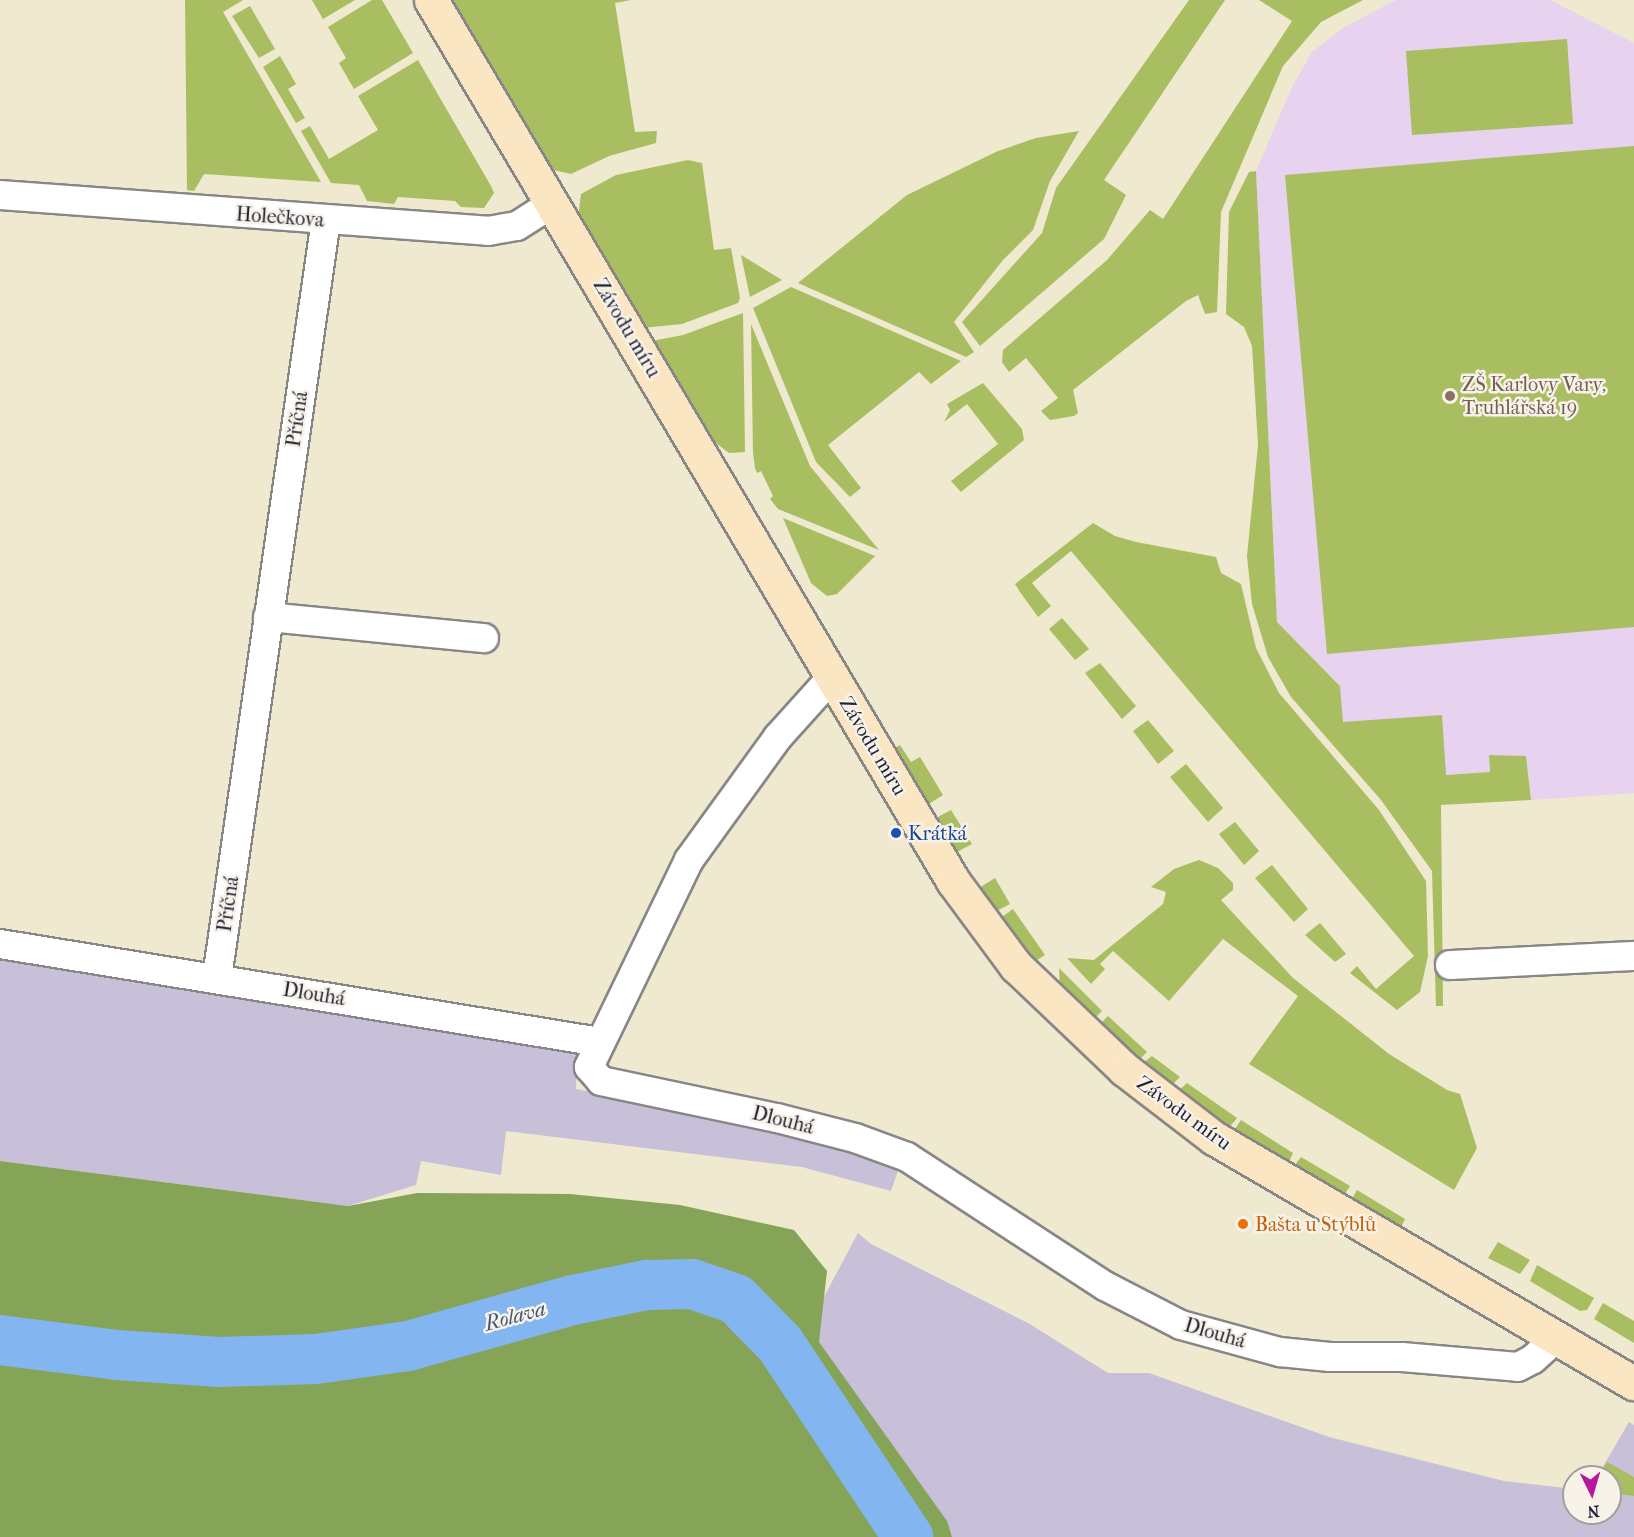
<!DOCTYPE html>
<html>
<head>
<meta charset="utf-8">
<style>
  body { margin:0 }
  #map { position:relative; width:1634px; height:1537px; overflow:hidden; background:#efe9d0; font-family:"IM FELL French Canon",serif }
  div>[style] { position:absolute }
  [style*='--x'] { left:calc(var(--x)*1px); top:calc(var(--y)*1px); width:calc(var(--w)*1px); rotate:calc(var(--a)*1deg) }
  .built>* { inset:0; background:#e7d2ef }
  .industrial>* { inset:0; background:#c8bfd8 }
  .green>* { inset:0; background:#a9bd61 }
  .forest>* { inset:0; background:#86a457 }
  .river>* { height:50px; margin:-25px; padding:0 25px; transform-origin:25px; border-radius:25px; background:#83b6f0 }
  .roads { filter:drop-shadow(2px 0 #888686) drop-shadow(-2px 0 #888686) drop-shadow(0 2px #888686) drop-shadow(0 -2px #888686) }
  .minor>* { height:28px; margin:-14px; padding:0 14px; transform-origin:14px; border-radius:14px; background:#fff }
  .secondary>* { height:33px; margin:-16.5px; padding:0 16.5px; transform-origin:16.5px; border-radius:16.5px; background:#fbe6c4 }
  .dots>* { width:16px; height:16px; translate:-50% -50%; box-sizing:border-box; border:3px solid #f7f3e8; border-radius:50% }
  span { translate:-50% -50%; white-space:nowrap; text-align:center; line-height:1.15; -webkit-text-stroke:5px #f7f3e8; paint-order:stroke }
  .street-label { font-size:20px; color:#22223b }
  .education-label { font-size:20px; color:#785e54 }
  .left { translate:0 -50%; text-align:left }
  .transit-label { font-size:20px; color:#164399 }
  .food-label { font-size:20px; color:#c56008 }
  .water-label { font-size:21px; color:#44567a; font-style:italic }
  .north { position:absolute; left:1562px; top:1465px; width:60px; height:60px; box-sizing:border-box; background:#f7f3e8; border:2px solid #a29fa3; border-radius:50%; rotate:175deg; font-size:16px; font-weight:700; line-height:24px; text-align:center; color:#22223b }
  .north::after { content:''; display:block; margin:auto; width:21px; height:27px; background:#b5179e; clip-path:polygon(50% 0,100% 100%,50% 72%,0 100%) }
</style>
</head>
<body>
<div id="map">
  <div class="built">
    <div style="clip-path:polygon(1396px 0,1550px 0,1634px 43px,1634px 793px,1531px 800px,1526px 756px,1489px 756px,1490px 772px,1446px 775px,1342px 722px,1340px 685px,1277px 622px,1256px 171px,1292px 87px,1312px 52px,1343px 28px)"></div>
  </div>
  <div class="industrial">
    <div style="clip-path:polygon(0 958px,577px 1053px,576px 1089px,839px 1139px,901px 1162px,891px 1191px,802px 1167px,506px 1131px,501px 1175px,421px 1161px,416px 1185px,348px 1206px,0 1161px)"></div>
    <div style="clip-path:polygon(858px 1233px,871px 1244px,1028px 1323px,1108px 1373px,1149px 1373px,1329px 1437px,1504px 1481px,1574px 1489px,1574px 1513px,1610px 1513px,1610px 1477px,1597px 1477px,1629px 1422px,1634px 1425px,1634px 1537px,919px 1537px,803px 1336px)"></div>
  </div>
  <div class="green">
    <div style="clip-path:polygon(185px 0,243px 0,223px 12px,321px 182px,204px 174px,194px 191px,187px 190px)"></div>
    <div style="clip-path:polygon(312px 0,355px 0,323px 19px)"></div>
    <div style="clip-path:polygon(372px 0,382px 0,413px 53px,354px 89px,339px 63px,346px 58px,328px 27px)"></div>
    <div style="clip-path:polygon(451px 0,631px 0,615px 3px,635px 132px,657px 131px,656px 143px,609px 156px,571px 174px,554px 170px)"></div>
    <div style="clip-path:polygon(1189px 0,1225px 0,1104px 180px,1126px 195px,1104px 239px,980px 346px,962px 322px,1042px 233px,1056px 188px)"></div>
    <div style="clip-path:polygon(1259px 0,1363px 0,1321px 22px,1283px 66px,1221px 212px,1217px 312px,1205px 314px,1198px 295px,1186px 301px,1073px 390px,1078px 413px,1074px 416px,1050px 420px,1041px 411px,1058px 398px,1026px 358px,1009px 372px,1002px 362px,1003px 350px,1107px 260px,1150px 210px,1163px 219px,1292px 21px)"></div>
    <div style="clip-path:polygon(250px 6px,275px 49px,259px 58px,232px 16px)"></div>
    <div style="clip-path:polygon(1567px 39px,1573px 124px,1412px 135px,1406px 51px)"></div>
    <div style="clip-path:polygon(280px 56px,296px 84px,288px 89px,305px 118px,296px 123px,263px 67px)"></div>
    <div style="clip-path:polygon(418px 60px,491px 186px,494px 193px,484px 208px,461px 207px,455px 201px,398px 197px,394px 204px,367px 201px,359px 185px,331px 183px,301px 131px,310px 126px,329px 159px,378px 130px,358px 96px)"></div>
    <div style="clip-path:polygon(1079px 131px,1050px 181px,1033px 230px,1003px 260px,954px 322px,974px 352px,966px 357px,798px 283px,907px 195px,998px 151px,1036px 138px)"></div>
    <div style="clip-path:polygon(1634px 146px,1634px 627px,1327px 654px,1285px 175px)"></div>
    <div style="clip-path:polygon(688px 160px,702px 163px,714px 250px,731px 248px,740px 298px,738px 303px,682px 324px,642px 328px,578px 217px,581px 194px,616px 175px)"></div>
    <div style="clip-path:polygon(1256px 171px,1277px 622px,1340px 686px,1343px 722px,1442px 715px,1446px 775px,1490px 772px,1489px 755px,1526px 756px,1531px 800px,1441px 805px,1443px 1006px,1436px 1006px,1432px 871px,1381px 800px,1291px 697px,1268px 657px,1252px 604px,1247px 556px,1258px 445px,1252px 346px,1244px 327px,1226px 314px,1229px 212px,1249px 172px)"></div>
    <div style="clip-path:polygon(741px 255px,782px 280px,750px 297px)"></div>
    <div style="clip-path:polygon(791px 287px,961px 361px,931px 384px,919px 372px,828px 445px,861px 488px,850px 497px,816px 462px,753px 308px)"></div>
    <div style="clip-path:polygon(743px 313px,745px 452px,729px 453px,708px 437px,652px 341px,683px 335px)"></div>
    <div style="clip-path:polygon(751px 324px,810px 466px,879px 550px,778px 509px,770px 499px,773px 496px,761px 471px,757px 473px,755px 468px,753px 453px)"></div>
    <div style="clip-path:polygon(983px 383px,1022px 429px,1024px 440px,961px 492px,951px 481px,998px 444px,967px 404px,944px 422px,950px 410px,947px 404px)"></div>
    <div style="clip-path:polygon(783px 518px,875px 556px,837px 594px,827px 596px,811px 583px)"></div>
    <div style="clip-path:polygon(1093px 523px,1115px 536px,1136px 542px,1216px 557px,1221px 573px,1241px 584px,1256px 648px,1279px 693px,1379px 810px,1426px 881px,1428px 956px,1420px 992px,1397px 1010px,1350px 973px,1357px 966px,1376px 989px,1414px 956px,1071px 551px,1032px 583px,1051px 606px,1038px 617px,1020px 592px,1015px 584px)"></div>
    <div style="clip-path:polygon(1062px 618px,1089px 649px,1075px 660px,1049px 629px)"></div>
    <div style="clip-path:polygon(1100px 663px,1136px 706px,1122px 719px,1085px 673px)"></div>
    <div style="clip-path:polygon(1148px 720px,1174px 751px,1158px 764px,1133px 731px)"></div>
    <div style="clip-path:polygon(900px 745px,911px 762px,920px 757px,943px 795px,929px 804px,895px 748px)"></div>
    <div style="clip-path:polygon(1186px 764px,1223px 808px,1208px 822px,1170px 777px)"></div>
    <div style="clip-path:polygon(951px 810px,972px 844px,957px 852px,936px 818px)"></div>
    <div style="clip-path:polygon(1235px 822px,1259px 851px,1244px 865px,1219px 834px)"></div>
    <div style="clip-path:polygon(1199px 860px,1218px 868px,1233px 883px,1233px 890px,1221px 900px,1293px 978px,1389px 1054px,1447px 1090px,1460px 1094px,1477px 1148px,1454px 1190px,1249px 1064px,1298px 996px,1223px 939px,1169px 1001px,1113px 951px,1100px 964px,1105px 969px,1091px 984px,1067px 958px,1094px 960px,1163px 904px,1166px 892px,1151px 887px,1174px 869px)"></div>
    <div style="clip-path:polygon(1272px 865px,1308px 909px,1294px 922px,1255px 878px)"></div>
    <div style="clip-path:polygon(995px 878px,1010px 904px,995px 912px,979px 888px)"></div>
    <div style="clip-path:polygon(1013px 909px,1045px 955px,1037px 960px,1022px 948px,999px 919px)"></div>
    <div style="clip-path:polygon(1320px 923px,1346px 954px,1335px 962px,1305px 935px)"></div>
    <div style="clip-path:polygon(1059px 968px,1102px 1011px,1093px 1020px,1060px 987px)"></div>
    <div style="clip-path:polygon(1108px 1016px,1147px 1052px,1138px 1061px,1100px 1024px)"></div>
    <div style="clip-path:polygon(1152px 1056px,1180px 1077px,1171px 1086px,1142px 1064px)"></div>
    <div style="clip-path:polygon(1187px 1083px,1237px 1118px,1228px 1129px,1177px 1092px)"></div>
    <div style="clip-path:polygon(1241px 1120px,1293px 1153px,1288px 1164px,1233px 1132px)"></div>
    <div style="clip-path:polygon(1301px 1157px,1350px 1186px,1344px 1195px,1294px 1166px)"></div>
    <div style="clip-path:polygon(1357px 1190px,1405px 1219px,1401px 1227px,1352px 1199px)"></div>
    <div style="clip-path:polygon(1498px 1242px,1530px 1260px,1520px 1274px,1488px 1258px)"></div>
    <div style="clip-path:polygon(1537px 1265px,1594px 1298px,1587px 1310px,1580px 1311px,1530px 1281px)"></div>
    <div style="clip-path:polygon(1603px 1303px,1634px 1321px,1634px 1343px,1594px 1319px)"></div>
    <div style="clip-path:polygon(1607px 1462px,1634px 1477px,1634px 1496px,1610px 1493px,1610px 1477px,1598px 1477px)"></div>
  </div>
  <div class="forest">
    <div style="clip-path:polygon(0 1161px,348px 1206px,417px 1193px,570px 1194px,680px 1205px,794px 1230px,827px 1271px,819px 1342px,947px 1521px,952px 1537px,0 1537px)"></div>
  </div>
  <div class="river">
    <div style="--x:0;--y:1340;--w:118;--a:7.3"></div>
    <div style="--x:117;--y:1355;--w:102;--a:3.9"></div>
    <div style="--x:219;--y:1362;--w:97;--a:-1.8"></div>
    <div style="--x:316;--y:1359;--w:93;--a:-8"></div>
    <div style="--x:408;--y:1346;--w:171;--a:-15.6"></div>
    <div style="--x:573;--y:1300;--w:76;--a:-11.5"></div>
    <div style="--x:647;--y:1285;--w:45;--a:-1.3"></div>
    <div style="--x:692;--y:1284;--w:46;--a:18.8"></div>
    <div style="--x:736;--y:1299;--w:63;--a:45.6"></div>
    <div style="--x:780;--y:1344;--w:232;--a:56.4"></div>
  </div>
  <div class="roads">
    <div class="minor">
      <div style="--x:0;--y:195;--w:489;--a:4.2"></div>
      <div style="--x:488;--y:231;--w:29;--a:-10"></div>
      <div style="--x:517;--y:226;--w:43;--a:-32.6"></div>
      <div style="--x:268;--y:617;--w:217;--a:5.6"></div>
      <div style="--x:832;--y:677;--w:81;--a:132"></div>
      <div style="--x:778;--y:737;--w:152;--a:125.9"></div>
      <div style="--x:689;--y:860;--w:230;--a:115.8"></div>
      <div style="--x:589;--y:1067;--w:18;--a:49"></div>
      <div style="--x:601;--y:1081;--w:180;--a:11.9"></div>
      <div style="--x:777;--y:1118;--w:81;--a:14.4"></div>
      <div style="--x:855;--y:1138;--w:55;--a:20.1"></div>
      <div style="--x:907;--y:1157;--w:236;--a:33.1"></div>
      <div style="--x:1105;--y:1286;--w:85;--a:27.2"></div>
      <div style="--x:1181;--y:1325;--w:103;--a:15.3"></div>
      <div style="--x:1280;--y:1352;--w:50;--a:5.7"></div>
      <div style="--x:1330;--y:1357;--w:72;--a:0"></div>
      <div style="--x:1402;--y:1357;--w:116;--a:4.9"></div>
      <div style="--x:1518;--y:1367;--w:17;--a:-28"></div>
      <div style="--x:1533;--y:1359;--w:31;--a:-42"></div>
      <div style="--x:0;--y:944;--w:608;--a:9.28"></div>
      <div style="--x:1450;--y:965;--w:184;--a:-2.8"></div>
      <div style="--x:217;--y:978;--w:766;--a:-81.82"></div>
    </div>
    <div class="secondary">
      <div style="--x:431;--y:0;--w:1024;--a:59.35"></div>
      <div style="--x:953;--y:881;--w:106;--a:53.5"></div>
      <div style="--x:1016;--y:966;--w:149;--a:43.6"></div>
      <div style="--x:1124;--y:1069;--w:113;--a:37.5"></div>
      <div style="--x:1214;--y:1138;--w:486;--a:30.3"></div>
    </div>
  </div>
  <div class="dots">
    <div style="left:1450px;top:396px;background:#8d6e63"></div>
    <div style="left:896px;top:833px;background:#1a4fb4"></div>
    <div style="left:1243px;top:1224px;background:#e8710a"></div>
  </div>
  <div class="street-label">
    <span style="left:280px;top:217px;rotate:4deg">Holečkova</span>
    <span style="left:627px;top:328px;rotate:59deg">Závodu míru</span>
    <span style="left:297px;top:419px;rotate:-82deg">Příčná</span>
    <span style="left:873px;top:746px;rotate:59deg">Závodu míru</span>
    <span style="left:228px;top:904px;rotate:-82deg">Příčná</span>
    <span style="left:314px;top:994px;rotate:9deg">Dlouhá</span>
    <span style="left:1184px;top:1113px;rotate:36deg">Závodu míru</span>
    <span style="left:783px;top:1120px;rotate:14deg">Dlouhá</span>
    <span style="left:1215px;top:1333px;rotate:16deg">Dlouhá</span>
  </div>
  <div class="education-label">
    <span class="left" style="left:1462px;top:396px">ZŠ Karlovy Vary,<br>Truhlářská 19</span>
  </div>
  <div class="transit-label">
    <span class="left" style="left:908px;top:833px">Krátká</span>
  </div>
  <div class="food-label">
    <span class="left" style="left:1255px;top:1224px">Bašta u Stýblů</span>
  </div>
  <div class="water-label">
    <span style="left:515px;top:1316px;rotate:-15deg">Rolava</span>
  </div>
  <div class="north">N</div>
</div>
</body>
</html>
